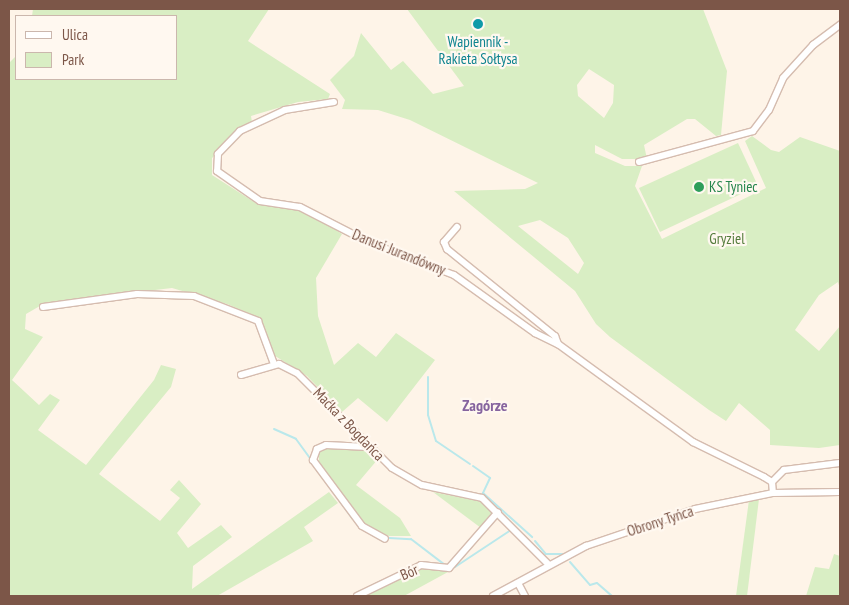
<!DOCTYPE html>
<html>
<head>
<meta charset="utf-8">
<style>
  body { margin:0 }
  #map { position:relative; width:849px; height:605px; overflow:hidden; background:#fef4e8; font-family:"PT Sans Narrow",sans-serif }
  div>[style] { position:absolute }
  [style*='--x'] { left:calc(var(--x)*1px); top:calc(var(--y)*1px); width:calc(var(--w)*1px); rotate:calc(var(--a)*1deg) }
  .green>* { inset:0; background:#d9eec4 }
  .stream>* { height:2px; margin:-1px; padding:0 1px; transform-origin:1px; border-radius:1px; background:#bae8eb }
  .roads { filter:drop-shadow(1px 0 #d5bcaf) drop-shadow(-1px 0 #d5bcaf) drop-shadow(0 1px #d5bcaf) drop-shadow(0 -1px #d5bcaf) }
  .minor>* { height:6px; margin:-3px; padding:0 3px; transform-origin:3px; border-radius:3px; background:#fff }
  .dots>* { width:14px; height:14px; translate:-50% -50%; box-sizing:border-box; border:2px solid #fff8f0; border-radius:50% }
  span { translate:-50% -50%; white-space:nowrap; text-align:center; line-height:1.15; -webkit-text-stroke:4.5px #fff8f0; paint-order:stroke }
  .culture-label { font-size:15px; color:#0d838f }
  .leisure-label { font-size:15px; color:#27864d }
  .left { translate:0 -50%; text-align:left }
  .park-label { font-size:15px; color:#557c3c }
  .street-label { font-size:15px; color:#7c5648 }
  .neighbourhood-label { font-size:16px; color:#86649f; font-weight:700 }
  .frame { position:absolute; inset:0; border:10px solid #7c5648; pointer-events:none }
  .legend { position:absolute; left:15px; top:15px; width:162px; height:65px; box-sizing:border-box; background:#fff8f0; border:1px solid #cbb7ad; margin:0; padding:6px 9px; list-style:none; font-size:15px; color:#7c5648 }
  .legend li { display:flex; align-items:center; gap:10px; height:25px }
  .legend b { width:25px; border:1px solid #cbb7ad }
</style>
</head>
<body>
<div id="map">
  <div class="green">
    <div style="clip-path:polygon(33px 9px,269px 9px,248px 41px,330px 94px,328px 99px,298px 102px,251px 116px,252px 122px,212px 158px,212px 175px,257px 204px,300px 207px,342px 234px,316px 278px,318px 316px,334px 365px,358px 343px,376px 357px,396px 333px,435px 360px,387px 422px,358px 398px,342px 412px,307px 376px,272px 354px,260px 318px,227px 304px,172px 288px,45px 303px,26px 314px,25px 329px,43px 337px,12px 380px,39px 405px,50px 394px,60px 400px,38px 430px,86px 465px,154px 380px,161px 365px,176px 369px,171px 387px,99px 474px,160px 521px,180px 498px,170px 490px,179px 480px,201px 504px,177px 533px,188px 548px,221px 525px,232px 537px,193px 566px,192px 589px,329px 492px,338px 503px,304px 527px,313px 541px,217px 596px,9px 596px,9px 63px,16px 56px,16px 79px,176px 79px,176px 16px,32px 16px)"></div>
    <div style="clip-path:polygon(evenodd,407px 9px,703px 9px,727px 71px,721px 135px,716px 136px,695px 119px,687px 119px,644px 145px,647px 159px,622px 159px,595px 145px,595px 153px,625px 166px,642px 166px,635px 186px,662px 239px,766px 188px,745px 141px,752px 136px,771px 150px,779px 152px,800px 137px,840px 151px,840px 289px,838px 282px,819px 295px,795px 330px,819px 351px,840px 326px,840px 445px,819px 448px,770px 445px,770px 430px,739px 403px,726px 421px,709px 410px,610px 337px,596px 324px,575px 291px,454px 191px,525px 189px,538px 183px,410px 120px,378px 110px,342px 109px,345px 100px,330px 80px,354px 56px,361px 33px,391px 70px,403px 61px,433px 94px,464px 86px,407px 9px,589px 69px,614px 85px,613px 103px,604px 118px,578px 96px,577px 85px,589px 69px,407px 9px,540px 220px,568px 238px,584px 263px,578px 274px,518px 226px,540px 220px)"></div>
    <div style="clip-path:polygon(738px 143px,758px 186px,660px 232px,639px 188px)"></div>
    <div style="clip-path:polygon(326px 447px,365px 450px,378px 459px,356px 485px,400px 518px,411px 536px,389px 536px,367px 526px,319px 465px,319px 451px)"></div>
    <div style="clip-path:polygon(433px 492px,483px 502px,493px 512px,491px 519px,481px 528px)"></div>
    <div style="clip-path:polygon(759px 499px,747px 596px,736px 596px,749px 500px)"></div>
    <div style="clip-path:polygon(834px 554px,840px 556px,840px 596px,806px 596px,815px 567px,829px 569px)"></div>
    <div style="clip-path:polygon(420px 568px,448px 572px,404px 596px,365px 596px)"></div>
  </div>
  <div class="stream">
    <div style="--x:428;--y:377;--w:38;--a:90"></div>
    <div style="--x:428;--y:415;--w:27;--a:73"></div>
    <div style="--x:436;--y:441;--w:41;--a:34.1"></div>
    <div style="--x:274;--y:429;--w:24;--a:24"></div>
    <div style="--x:296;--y:439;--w:26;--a:54"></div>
    <div style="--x:473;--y:466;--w:21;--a:35"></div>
    <div style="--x:490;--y:478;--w:17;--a:115"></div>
    <div style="--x:483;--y:493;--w:66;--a:41.9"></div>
    <div style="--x:331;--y:489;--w:37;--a:54"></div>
    <div style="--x:389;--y:538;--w:22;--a:3"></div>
    <div style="--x:411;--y:539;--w:43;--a:37.4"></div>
    <div style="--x:535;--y:541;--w:17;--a:50"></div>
    <div style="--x:546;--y:554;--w:19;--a:0"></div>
    <div style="--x:570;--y:562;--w:30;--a:49"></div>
    <div style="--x:590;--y:585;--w:7;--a:-16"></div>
    <div style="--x:597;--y:583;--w:20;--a:41"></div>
    <div style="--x:455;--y:567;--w:67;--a:-33.5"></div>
  </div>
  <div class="roads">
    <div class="minor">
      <div style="--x:334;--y:102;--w:50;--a:170.7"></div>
      <div style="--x:285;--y:110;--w:50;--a:155"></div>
      <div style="--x:240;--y:131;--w:32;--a:134"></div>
      <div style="--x:218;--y:154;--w:17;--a:93"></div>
      <div style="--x:217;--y:171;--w:52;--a:34.9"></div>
      <div style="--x:260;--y:201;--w:40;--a:8.5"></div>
      <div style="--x:300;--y:207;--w:76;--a:27.2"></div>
      <div style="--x:368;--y:242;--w:92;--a:21"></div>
      <div style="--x:454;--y:275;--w:100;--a:35.6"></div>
      <div style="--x:535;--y:333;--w:25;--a:26"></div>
      <div style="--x:558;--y:344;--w:167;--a:36"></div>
      <div style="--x:693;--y:442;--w:79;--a:26.2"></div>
      <div style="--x:764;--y:477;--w:9;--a:32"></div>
      <div style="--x:772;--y:482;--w:11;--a:85"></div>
      <div style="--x:639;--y:162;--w:118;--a:-15.2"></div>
      <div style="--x:753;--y:131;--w:26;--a:-53"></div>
      <div style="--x:769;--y:110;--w:35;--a:-66"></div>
      <div style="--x:783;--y:78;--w:45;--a:-47.7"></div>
      <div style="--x:813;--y:45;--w:34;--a:-37"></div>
      <div style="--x:457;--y:227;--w:20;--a:131"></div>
      <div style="--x:444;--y:242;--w:8;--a:67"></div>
      <div style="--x:447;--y:249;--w:139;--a:38.9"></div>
      <div style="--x:555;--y:336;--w:9;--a:69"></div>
      <div style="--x:43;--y:307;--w:95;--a:-7.9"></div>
      <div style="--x:137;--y:294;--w:57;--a:2"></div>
      <div style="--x:194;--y:296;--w:69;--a:21.3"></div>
      <div style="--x:258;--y:321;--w:46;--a:69.6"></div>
      <div style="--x:241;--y:375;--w:40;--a:-16"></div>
      <div style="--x:279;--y:364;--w:20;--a:27"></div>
      <div style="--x:297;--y:373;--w:134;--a:45"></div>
      <div style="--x:392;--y:468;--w:34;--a:30"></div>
      <div style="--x:422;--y:485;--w:61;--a:12.2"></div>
      <div style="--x:482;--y:498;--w:95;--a:45"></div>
      <div style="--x:368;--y:447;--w:42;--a:-177.3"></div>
      <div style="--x:326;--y:445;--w:10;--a:156"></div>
      <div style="--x:317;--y:449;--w:12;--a:110"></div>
      <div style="--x:313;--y:460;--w:82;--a:53.4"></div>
      <div style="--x:362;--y:526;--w:26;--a:29"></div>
      <div style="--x:772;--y:482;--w:17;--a:-45"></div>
      <div style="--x:784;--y:470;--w:56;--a:-7.1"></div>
      <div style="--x:518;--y:583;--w:15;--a:62"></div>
      <div style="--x:357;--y:596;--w:71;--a:-25.8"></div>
      <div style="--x:421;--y:565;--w:28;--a:6"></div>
      <div style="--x:449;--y:568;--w:74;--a:-48.8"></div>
      <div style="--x:493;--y:596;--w:106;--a:-28.3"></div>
      <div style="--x:586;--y:546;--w:115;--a:-18.7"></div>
      <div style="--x:695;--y:509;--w:80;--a:-11.6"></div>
      <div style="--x:773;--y:493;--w:67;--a:-0.9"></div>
    </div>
  </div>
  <div class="dots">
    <div style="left:478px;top:24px;background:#0f9aa8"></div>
    <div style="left:699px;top:187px;background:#2e9e5b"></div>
  </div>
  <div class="culture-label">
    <span style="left:478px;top:50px">Wapiennik -<br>Rakieta Sołtysa</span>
  </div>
  <div class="leisure-label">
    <span class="left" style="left:709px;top:187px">KS Tyniec</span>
  </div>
  <div class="park-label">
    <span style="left:727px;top:239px">Gryziel</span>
  </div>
  <div class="street-label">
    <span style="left:399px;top:252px;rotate:22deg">Danusi Jurandówny</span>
    <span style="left:349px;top:424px;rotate:46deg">Maćka z Bogdańca</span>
    <span style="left:660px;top:521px;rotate:-18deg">Obrony Tyńca</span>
    <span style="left:409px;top:572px;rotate:-23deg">Bór</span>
  </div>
  <div class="neighbourhood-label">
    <span style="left:485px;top:405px">Zagórze</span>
  </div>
  <div class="frame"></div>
  <ul class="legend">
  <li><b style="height:6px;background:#fff"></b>Ulica</li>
  <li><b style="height:14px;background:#d9eec4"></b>Park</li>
  </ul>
</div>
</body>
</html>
